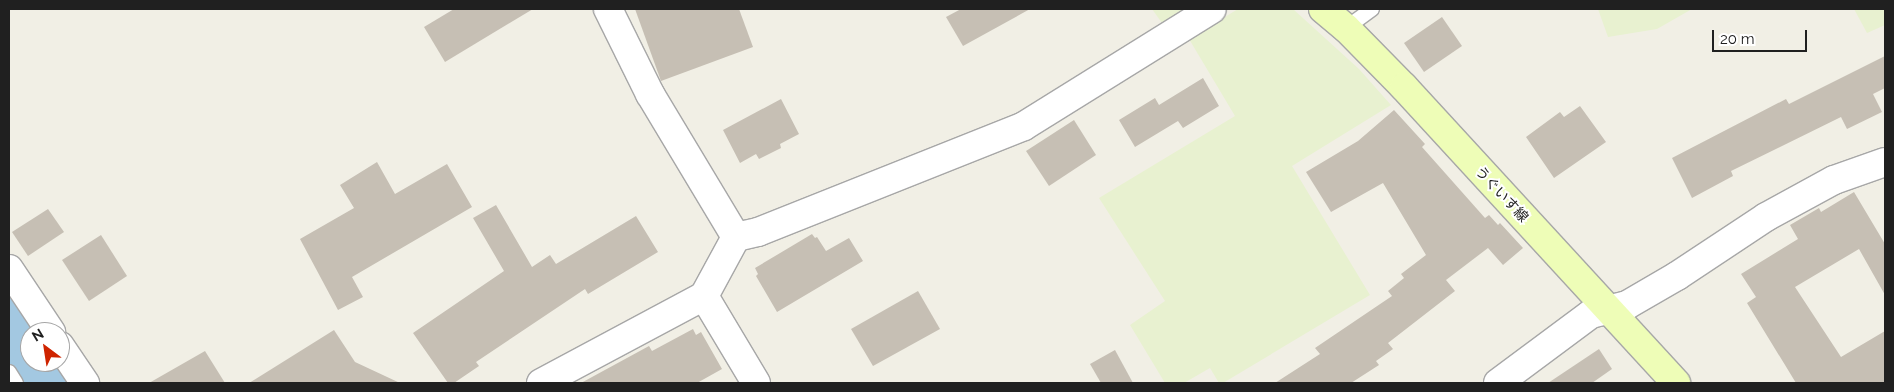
<!DOCTYPE html>
<html>
<head>
<meta charset="utf-8">
<style>
  body { margin:0 }
  #map { position:relative; width:1894px; height:392px; overflow:hidden; background:#f1efe5; font-family:Raleway,"Noto Sans JP",sans-serif }
  div>[style] { position:absolute }
  [style*='--x'] { left:calc(var(--x)*1px); top:calc(var(--y)*1px); width:calc(var(--w)*1px); rotate:calc(var(--a)*1deg) }
  .farmland>* { inset:0; background:#e8f1d0 }
  .river>* { height:56px; margin:-28px; padding:0 28px; transform-origin:28px; border-radius:28px; background:#a3c8e1 }
  .building>* { inset:0; background:#c6bfb4 }
  .roads { filter:drop-shadow(1px 0 #a7a7a7) drop-shadow(-1px 0 #a7a7a7) drop-shadow(0 1px #a7a7a7) drop-shadow(0 -1px #a7a7a7) }
  .lane>* { height:14px; margin:-7px; padding:0 7px; transform-origin:7px; border-radius:7px; background:#fff }
  .street>* { height:28px; margin:-14px; padding:0 14px; transform-origin:14px; border-radius:14px; background:#fff }
  .secondary>* { height:28px; margin:-14px; padding:0 14px; transform-origin:14px; border-radius:14px; background:#eefdb7 }
  span { translate:-50% -50%; white-space:nowrap; text-align:center; line-height:1.15; -webkit-text-stroke:4px #fff; paint-order:stroke }
  .street-label { font-size:14px; color:#202020 }
  .frame { position:absolute; inset:0; border:10px solid #202020; pointer-events:none }
  .north { position:absolute; left:20px; top:322px; width:50px; height:50px; box-sizing:border-box; background:#fff; border:1px solid #a6a6a6; border-radius:50%; rotate:329deg; font-size:14px; font-weight:700; line-height:20px; text-align:center; color:#202020 }
  .north::after { content:''; display:block; margin:auto; width:18px; height:22px; background:#cf2400; clip-path:polygon(50% 0,100% 100%,50% 72%,0 100%) }
  .scale { position:absolute; left:1712px; top:30px; width:95px; height:22px; box-sizing:border-box; border:2px solid #202020; border-top:0; padding-left:6px; font-size:15px; line-height:18px; white-space:nowrap; color:#202020; -webkit-text-stroke:4px #fff; paint-order:stroke }
</style>
</head>
<body>
<div id="map">
  <div class="farmland">
    <div style="clip-path:polygon(1152px 9px,1184px 9px,1162px 23px)"></div>
    <div style="clip-path:polygon(1238px 9px,1293px 9px,1359px 69px,1391px 105px,1292px 166px,1370px 295px,1223px 383px,1219px 383px,1210px 368px,1184px 383px,1165px 383px,1130px 325px,1165px 301px,1099px 198px,1235px 116px,1189px 39px)"></div>
    <div style="clip-path:polygon(1598px 9px,1692px 9px,1657px 29px,1608px 37px)"></div>
    <div style="clip-path:polygon(1854px 9px,1885px 9px,1885px 25px,1867px 33px)"></div>
  </div>
  <div class="river">
    <div style="--x:9;--y:314;--w:38;--a:57"></div>
    <div style="--x:41;--y:362;--w:25;--a:56"></div>
  </div>
  <div class="building">
    <div style="clip-path:polygon(454px 9px,533px 9px,445px 62px,424px 27px)"></div>
    <div style="clip-path:polygon(635px 9px,739px 9px,753px 47px,661px 81px)"></div>
    <div style="clip-path:polygon(961px 9px,1030px 9px,963px 46px,946px 17px)"></div>
    <div style="clip-path:polygon(1442px 17px,1462px 46px,1424px 72px,1404px 43px)"></div>
    <div style="clip-path:polygon(1885px 56px,1885px 88px,1873px 94px,1882px 112px,1847px 129px,1841px 117px,1731px 171px,1733px 176px,1692px 198px,1672px 158px,1786px 99px,1789px 104px)"></div>
    <div style="clip-path:polygon(1203px 78px,1219px 106px,1183px 128px,1178px 121px,1135px 147px,1119px 120px,1155px 98px,1159px 105px)"></div>
    <div style="clip-path:polygon(781px 99px,799px 134px,780px 144px,781px 148px,759px 159px,756px 154px,740px 163px,723px 130px)"></div>
    <div style="clip-path:polygon(1580px 106px,1606px 142px,1554px 178px,1526px 137px,1560px 112px,1564px 117px)"></div>
    <div style="clip-path:polygon(1394px 110px,1425px 144px,1422px 147px,1485px 218px,1489px 215px,1498px 225px,1500px 223px,1523px 248px,1503px 265px,1488px 248px,1446px 280px,1455px 291px,1388px 343px,1393px 349px,1376px 361px,1379px 365px,1351px 383px,1275px 383px,1320px 354px,1315px 348px,1392px 296px,1388px 291px,1404px 278px,1401px 274px,1426px 255px,1383px 183px,1331px 212px,1306px 172px,1358px 141px)"></div>
    <div style="clip-path:polygon(1074px 120px,1096px 155px,1049px 186px,1026px 151px)"></div>
    <div style="clip-path:polygon(377px 162px,395px 194px,447px 164px,472px 207px,352px 277px,363px 297px,338px 310px,300px 239px,354px 208px,340px 185px)"></div>
    <div style="clip-path:polygon(1854px 192px,1885px 244px,1885px 295px,1859px 249px,1795px 287px,1841px 357px,1885px 331px,1885px 383px,1796px 383px,1747px 303px,1756px 297px,1741px 274px,1798px 239px,1790px 225px,1819px 208px,1821px 212px)"></div>
    <div style="clip-path:polygon(496px 205px,532px 267px,550px 255px,556px 264px,636px 216px,658px 252px,588px 294px,585px 289px,476px 362px,479px 366px,454px 383px,448px 383px,413px 333px,504px 271px,473px 218px)"></div>
    <div style="clip-path:polygon(48px 209px,64px 232px,28px 256px,12px 232px)"></div>
    <div style="clip-path:polygon(812px 234px,815px 238px,817px 237px,826px 251px,849px 238px,863px 261px,777px 312px,756px 276px,758px 274px,755px 268px)"></div>
    <div style="clip-path:polygon(101px 235px,127px 276px,89px 301px,62px 260px)"></div>
    <div style="clip-path:polygon(918px 291px,940px 329px,873px 366px,851px 329px)"></div>
    <div style="clip-path:polygon(693px 329px,696px 335px,701px 332px,722px 369px,697px 383px,581px 383px,649px 346px,652px 351px)"></div>
    <div style="clip-path:polygon(334px 330px,355px 362px,400px 383px,249px 383px)"></div>
    <div style="clip-path:polygon(1599px 349px,1612px 369px,1592px 383px,1548px 383px)"></div>
    <div style="clip-path:polygon(1115px 350px,1133px 383px,1101px 383px,1090px 364px)"></div>
    <div style="clip-path:polygon(205px 351px,225px 383px,149px 383px)"></div>
  </div>
  <div class="roads">
    <div class="lane">
      <div style="--x:1346;--y:28;--w:32;--a:-36"></div>
      <div style="--x:9;--y:372;--w:13;--a:58"></div>
    </div>
    <div class="street">
      <div style="--x:736;--y:237;--w:23;--a:-13"></div>
      <div style="--x:758;--y:232;--w:286;--a:-21.7"></div>
      <div style="--x:1024;--y:126;--w:221;--a:-31.9"></div>
      <div style="--x:9;--y:269;--w:76;--a:56.3"></div>
      <div style="--x:704;--y:296;--w:101;--a:59.1"></div>
      <div style="--x:60;--y:346;--w:45;--a:56"></div>
      <div style="--x:541;--y:383;--w:185;--a:-28.1"></div>
      <div style="--x:704;--y:296;--w:67;--a:-61.5"></div>
      <div style="--x:736;--y:237;--w:167;--a:-121"></div>
      <div style="--x:650;--y:94;--w:95;--a:-116.3"></div>
      <div style="--x:1498;--y:383;--w:116;--a:-36.6"></div>
      <div style="--x:1591;--y:314;--w:37;--a:-14"></div>
      <div style="--x:1627;--y:305;--w:58;--a:-30.1"></div>
      <div style="--x:1677;--y:276;--w:107;--a:-33.5"></div>
      <div style="--x:1766;--y:217;--w:77;--a:-28.6"></div>
      <div style="--x:1834;--y:180;--w:54;--a:-19.4"></div>
    </div>
    <div class="secondary">
      <div style="--x:1323;--y:9;--w:30;--a:40"></div>
      <div style="--x:1346;--y:28;--w:83;--a:45.5"></div>
      <div style="--x:1404;--y:87;--w:402;--a:47.4"></div>
    </div>
  </div>
  <div class="street-label">
    <span style="left:1502px;top:194px;rotate:47deg">うぐいす線</span>
  </div>
  <div class="frame"></div>
  <div class="north">N</div>
  <div class="scale">20 m</div>
</div>
</body>
</html>
